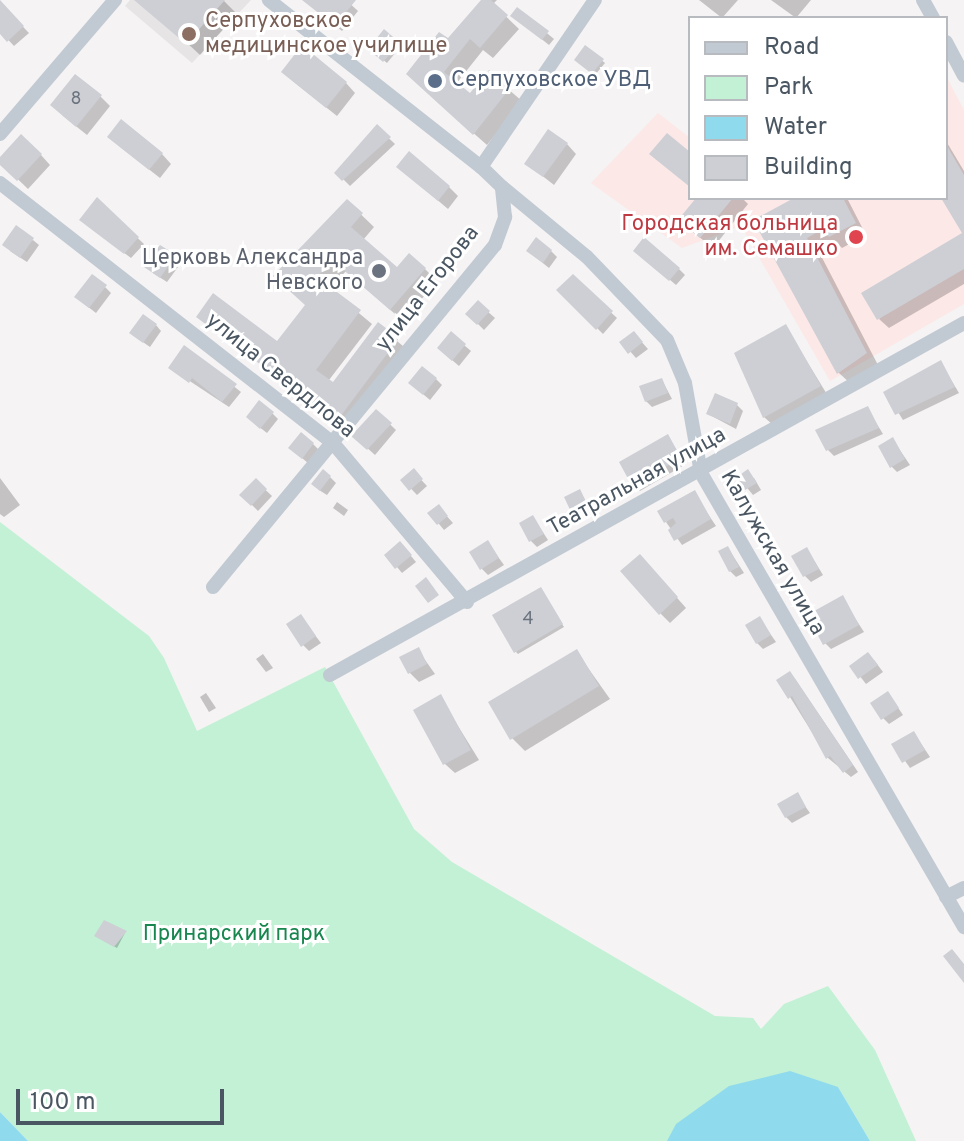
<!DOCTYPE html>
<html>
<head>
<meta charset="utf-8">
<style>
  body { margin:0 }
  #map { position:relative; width:964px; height:1141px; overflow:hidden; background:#f5f3f3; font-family:Overpass,sans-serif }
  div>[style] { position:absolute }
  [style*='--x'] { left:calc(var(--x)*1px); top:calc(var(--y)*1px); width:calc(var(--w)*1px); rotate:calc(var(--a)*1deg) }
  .education>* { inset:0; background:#e6e4e5 }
  .medical>* { inset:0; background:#fce8e6 }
  .green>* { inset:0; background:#c3f1d5 }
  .water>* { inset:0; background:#90daee }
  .shadow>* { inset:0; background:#0003 }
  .building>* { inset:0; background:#cdcfd5 }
  .minor>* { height:14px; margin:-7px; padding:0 7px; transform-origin:7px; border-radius:7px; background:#c1cad2 }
  .dots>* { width:22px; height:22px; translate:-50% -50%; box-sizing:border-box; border:4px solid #fff; border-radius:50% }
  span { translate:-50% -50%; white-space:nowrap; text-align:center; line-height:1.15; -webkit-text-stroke:6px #fff; paint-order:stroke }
  .number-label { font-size:18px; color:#6b747e }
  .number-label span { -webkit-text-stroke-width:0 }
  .education-label { font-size:22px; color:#785e54 }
  .left { translate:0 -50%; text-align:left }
  .service-label { font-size:22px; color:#4e5e75 }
  .health-label { font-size:22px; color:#be3a42 }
  .right { translate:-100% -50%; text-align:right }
  .worship-label { font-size:22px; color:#5b616d }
  .street-label { font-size:22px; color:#4a5661 }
  .park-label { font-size:22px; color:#17864f }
  .legend { position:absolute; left:688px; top:16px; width:260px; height:184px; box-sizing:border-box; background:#fff; border:2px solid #b7bbc0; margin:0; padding:10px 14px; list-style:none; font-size:24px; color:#4a5661 }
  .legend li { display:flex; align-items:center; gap:16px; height:40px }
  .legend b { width:40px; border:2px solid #b7bbc0 }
  .scale { position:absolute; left:16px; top:1089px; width:208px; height:36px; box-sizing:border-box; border:4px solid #4a5661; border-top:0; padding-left:10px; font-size:24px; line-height:28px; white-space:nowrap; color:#4a5661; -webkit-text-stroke:6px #fff; paint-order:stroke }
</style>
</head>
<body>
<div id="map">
  <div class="education">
    <div style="clip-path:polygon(130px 0,251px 0,192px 63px,125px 6px)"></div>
  </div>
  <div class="medical">
    <div style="clip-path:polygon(946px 76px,964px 110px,964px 304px,830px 381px,741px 226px,682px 248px,591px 183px,658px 113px,690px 138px,690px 198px,946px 198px)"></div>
  </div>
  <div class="green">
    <div style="clip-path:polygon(0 522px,149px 636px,164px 658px,197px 731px,325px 667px,414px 829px,452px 862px,715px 1016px,753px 1018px,761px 1029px,784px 1004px,828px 986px,875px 1050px,916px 1141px,870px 1141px,838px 1087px,830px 1141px,28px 1141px,0 1112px)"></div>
  </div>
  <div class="water">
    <div style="clip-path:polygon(790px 1071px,838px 1087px,870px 1141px,667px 1141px,676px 1124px,729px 1086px)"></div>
    <div style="clip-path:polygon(0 1112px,28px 1141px,0 1141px)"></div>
  </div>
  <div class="shadow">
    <div style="clip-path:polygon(141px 0,223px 0,237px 14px,200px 55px)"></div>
    <div style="clip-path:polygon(303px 0,346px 0,358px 11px,342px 31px)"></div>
    <div style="clip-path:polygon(484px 0,497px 0,493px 4px,519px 29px,493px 58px,483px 50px,456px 84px,471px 96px,489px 73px,522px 101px,487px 145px,420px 86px,448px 41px)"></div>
    <div style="clip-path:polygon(699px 0,738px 0,722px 18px)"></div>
    <div style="clip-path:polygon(771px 0,811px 0,796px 18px)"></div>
    <div style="clip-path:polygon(1px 4px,29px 33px,14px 46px,0 31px)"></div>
    <div style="clip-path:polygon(518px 9px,554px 39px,549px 45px,519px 21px)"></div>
    <div style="clip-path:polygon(384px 32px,401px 46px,387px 63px,370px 49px)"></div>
    <div style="clip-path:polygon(586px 48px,605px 63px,595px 75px,576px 60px)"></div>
    <div style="clip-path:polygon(293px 81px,346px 83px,355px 93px,337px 116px)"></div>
    <div style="clip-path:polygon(100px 96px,110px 106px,87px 135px,62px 115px)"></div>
    <div style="clip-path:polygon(377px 127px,395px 144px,350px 186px,337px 173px)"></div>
    <div style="clip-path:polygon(946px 141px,964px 171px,964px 233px,943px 198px)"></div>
    <div style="clip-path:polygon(567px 144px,576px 154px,554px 185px,526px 163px)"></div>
    <div style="clip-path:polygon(119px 146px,162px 154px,171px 164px,160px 178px)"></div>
    <div style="clip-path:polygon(41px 155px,50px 165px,28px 189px,0 162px)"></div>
    <div style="clip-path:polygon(409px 176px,449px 187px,458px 196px,448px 209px)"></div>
    <div style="clip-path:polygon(699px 198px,742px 198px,748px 204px,713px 248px,693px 232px)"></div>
    <div style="clip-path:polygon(798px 198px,852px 198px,848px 200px,866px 235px,842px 248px,834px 240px,818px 250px,878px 365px,851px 384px,839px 373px,756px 221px)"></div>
    <div style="clip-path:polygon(97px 200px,144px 244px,131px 258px,88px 226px)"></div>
    <div style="clip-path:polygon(347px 201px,374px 227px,363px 240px,397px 270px,425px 269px,437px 281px,403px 321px,346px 271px,330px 289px,372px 324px,329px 380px,334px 385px,378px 325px,410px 352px,350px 432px,198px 316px,278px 344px,307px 305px,288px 289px)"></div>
    <div style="clip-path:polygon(964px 234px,964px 284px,889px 328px,879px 319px)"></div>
    <div style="clip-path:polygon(33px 240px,39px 245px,27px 262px,10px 251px)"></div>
    <div style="clip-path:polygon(551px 251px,557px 257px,549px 268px,534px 256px)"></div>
    <div style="clip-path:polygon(642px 256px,679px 269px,685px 275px,676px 285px)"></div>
    <div style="clip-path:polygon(175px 257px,181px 263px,167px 282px,153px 273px)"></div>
    <div style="clip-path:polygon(573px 277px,617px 318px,603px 334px,559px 290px)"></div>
    <div style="clip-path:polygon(105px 287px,111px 293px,96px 313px,83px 303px)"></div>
    <div style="clip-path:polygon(478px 303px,495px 318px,484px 330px,468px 314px)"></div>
    <div style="clip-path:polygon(156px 325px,161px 331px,150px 347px,137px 338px)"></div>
    <div style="clip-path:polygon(786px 327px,828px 396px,773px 425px,764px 417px)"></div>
    <div style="clip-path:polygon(451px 334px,471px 351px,459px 366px,445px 354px)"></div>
    <div style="clip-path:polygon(639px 339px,648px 349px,636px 358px,622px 342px)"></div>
    <div style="clip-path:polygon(185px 348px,241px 392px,229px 407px,170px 368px)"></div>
    <div style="clip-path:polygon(941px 363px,959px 393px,903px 420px,886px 393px)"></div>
    <div style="clip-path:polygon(436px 379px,442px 385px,430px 400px,417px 389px)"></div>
    <div style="clip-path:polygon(662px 380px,672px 399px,652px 407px,646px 401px)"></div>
    <div style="clip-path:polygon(737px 405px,743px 411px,736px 429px,708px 414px)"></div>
    <div style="clip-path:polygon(867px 408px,883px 434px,834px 456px,828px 450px)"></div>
    <div style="clip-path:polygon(376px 411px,396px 430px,375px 455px,354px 436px)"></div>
    <div style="clip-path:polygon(272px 413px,278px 419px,267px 433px,254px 423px)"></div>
    <div style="clip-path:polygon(668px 437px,686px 464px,640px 491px,634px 485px)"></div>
    <div style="clip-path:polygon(893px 440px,910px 465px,897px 472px,891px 466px)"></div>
    <div style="clip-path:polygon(313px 444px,319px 450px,308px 463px,297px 454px)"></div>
    <div style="clip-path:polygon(413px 471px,427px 486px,417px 495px,403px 480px)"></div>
    <div style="clip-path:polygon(330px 477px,336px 483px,327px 495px,319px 490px)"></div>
    <div style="clip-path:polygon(0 478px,20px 505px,4px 517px,0 514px)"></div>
    <div style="clip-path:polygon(739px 478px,754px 478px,761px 490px,753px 495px)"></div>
    <div style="clip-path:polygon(256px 481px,272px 496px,258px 511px,242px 495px)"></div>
    <div style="clip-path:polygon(580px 492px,594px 514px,580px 521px,574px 515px)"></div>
    <div style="clip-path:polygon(694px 493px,716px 526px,682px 545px,666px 522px)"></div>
    <div style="clip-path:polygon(337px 502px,348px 510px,344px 516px,333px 508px)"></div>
    <div style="clip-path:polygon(430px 513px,444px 513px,453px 523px,444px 530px)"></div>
    <div style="clip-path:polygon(533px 517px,548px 540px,537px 547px,531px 541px)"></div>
    <div style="clip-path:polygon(488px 543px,504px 565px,488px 575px,482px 569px)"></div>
    <div style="clip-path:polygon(728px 548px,744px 573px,736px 577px,730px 571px)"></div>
    <div style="clip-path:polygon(807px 549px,823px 575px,811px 582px,805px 576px)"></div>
    <div style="clip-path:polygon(406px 550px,416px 562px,402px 573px,397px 567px)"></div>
    <div style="clip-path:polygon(649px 566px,686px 608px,670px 623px,660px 613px)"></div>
    <div style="clip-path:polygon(543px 592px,564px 627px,518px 654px,516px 652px)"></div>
    <div style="clip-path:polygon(842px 598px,864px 632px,831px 649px,825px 643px)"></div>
    <div style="clip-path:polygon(301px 617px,321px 643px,309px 651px,303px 645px)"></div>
    <div style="clip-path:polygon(760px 619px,776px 642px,763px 649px,757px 643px)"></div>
    <div style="clip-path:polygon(418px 650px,435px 674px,419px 682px,409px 672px)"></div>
    <div style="clip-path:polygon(576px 651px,610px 699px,525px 751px,512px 738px)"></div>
    <div style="clip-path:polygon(263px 654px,273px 668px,266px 672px,256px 659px)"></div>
    <div style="clip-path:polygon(874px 660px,883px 672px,866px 684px,852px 666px)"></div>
    <div style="clip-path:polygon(795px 679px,858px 772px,851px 777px,828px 758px,790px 697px)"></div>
    <div style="clip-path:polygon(206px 693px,216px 708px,209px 712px,200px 697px)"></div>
    <div style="clip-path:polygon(440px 697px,479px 760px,455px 773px,445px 764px)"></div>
    <div style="clip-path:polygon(893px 700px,903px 715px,889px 724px,883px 718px)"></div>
    <div style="clip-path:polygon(914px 733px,930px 757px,910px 768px,894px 745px)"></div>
    <div style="clip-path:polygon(797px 795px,810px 813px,792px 823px,786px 817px)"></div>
    <div style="clip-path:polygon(125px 933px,117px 948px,99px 938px)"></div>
  </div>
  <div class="building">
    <div style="clip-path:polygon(0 0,24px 26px,7px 42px,0 34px)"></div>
    <div style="clip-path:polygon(134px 0,225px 0,186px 44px)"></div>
    <div style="clip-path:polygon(302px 0,356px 0,335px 26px)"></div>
    <div style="clip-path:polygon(481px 0,491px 0,508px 15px,480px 48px,470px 39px,444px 72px,470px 93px,489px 70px,511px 87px,473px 135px,406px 74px,439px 32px,448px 38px)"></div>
    <div style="clip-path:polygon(517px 7px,549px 31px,542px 40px,510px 16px)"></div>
    <div style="clip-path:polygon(384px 29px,400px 43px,383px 62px,368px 49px)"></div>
    <div style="clip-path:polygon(302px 45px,347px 82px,326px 108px,281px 72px)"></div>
    <div style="clip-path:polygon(585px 45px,604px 59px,592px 74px,574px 60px)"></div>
    <div style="clip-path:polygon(75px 74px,102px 95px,76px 127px,50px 105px)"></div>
    <div style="clip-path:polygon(121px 119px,163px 153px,149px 170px,107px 137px)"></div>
    <div style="clip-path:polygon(377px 124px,391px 137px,342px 181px,334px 173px)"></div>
    <div style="clip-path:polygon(548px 129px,568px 143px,543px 177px,524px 164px)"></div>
    <div style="clip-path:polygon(667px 133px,690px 152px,690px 187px,649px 154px)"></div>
    <div style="clip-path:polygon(21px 134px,42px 154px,17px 181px,0 165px,0 157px)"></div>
    <div style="clip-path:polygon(946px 144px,964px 175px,964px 269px,877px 320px,861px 293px,962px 233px,941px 198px,946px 198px)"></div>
    <div style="clip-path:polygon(409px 151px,450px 186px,438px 201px,396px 167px)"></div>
    <div style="clip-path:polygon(97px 197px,139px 237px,124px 254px,79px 220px)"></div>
    <div style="clip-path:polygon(696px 198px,733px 198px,700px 238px,678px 220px)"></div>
    <div style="clip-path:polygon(794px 198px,843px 198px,856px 223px,829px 237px,823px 229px,807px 238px,867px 353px,837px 374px,753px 220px)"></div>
    <div style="clip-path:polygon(347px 199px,363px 213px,351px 227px,397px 267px,409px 253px,426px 268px,390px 310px,332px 260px,317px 277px,361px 310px,316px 370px,333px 382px,378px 322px,399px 338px,337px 421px,196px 317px,213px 293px,277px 341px,305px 305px,273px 276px)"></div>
    <div style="clip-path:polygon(16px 225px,34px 238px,20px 258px,2px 245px)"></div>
    <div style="clip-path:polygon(536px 237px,552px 250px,543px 263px,526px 251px)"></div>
    <div style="clip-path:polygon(644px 237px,680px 268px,669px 281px,633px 251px)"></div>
    <div style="clip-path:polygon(160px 245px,176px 255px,160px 278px,144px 267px)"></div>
    <div style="clip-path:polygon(92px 274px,107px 285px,89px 308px,74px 297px)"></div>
    <div style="clip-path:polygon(573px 274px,613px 311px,596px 330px,556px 290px)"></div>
    <div style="clip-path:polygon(478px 300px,490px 311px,477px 325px,465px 314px)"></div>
    <div style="clip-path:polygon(143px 314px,157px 324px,143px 343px,129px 333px)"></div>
    <div style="clip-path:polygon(786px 324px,821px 386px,763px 418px,734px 353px)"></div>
    <div style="clip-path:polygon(451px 331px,466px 344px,452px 361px,437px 348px)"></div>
    <div style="clip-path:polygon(634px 331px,643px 342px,628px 354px,619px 342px)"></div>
    <div style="clip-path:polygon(184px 345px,237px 384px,222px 402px,192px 378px,189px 383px,168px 368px)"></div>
    <div style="clip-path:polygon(941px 360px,955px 387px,895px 415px,883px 392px)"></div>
    <div style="clip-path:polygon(422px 366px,437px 378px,423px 395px,408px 383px)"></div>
    <div style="clip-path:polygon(662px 378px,668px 393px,645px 402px,639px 386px)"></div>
    <div style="clip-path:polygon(715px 393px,738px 403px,730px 424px,706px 414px)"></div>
    <div style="clip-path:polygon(259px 400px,274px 412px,260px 429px,246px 417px)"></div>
    <div style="clip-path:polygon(868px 406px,879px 428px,826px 451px,815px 430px)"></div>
    <div style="clip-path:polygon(376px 409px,392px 423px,367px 450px,351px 436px)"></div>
    <div style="clip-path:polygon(301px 432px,314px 443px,302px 459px,288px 448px)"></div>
    <div style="clip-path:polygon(668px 434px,681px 458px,632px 486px,619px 462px)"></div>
    <div style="clip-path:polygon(893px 437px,905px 459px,890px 468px,878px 446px)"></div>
    <div style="clip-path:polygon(414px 468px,423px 479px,409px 491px,400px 480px)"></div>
    <div style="clip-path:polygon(323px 469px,331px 476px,320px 491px,311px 484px)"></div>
    <div style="clip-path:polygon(748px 469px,757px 483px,745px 490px,737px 477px)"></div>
    <div style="clip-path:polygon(256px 478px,267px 489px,251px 506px,239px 495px)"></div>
    <div style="clip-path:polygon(580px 489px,589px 508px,573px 516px,564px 497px)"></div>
    <div style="clip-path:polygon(695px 490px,711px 519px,674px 541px,668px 530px,676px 523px,673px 518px,664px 523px,657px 511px)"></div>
    <div style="clip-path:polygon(439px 504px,448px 516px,437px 525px,427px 513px)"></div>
    <div style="clip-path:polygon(533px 515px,544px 534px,529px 542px,519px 523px)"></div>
    <div style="clip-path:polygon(488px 540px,499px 558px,480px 570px,469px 552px)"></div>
    <div style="clip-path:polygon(400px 541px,412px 555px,395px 569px,384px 555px)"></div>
    <div style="clip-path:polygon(728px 546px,739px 567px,729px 572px,718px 551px)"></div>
    <div style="clip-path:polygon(807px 547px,819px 569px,803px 577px,791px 556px)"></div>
    <div style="clip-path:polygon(640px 554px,678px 597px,659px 615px,620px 571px)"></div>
    <div style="clip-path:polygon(426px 577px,439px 595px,428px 603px,415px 586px)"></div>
    <div style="clip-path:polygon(541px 587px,563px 624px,514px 653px,492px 615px)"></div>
    <div style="clip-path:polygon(843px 595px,859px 625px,823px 645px,807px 615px)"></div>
    <div style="clip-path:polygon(301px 614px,316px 636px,301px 647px,286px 624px)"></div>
    <div style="clip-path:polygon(760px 616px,771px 635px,756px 644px,745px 625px)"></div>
    <div style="clip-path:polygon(419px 647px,427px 664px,408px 674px,399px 657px)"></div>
    <div style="clip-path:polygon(577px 649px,599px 686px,510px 740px,488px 702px)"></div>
    <div style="clip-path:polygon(868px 652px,878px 665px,858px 679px,849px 666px)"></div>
    <div style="clip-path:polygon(790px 671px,853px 765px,843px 773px,830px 756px,826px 759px,792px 696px,788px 699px,776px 680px)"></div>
    <div style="clip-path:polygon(888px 691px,899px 708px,881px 720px,870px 703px)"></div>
    <div style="clip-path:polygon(441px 694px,471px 750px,443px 765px,413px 710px)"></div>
    <div style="clip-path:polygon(914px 731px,925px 750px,902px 763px,891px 744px)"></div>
    <div style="clip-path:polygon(798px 792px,806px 807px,785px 818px,777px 804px)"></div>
    <div style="clip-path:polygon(104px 920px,127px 931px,114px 947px,94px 936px)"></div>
    <div style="clip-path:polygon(952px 949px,964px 964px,964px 983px,943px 956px)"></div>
  </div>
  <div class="minor">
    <div style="--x:923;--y:0;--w:21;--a:61"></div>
    <div style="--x:946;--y:42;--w:38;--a:62"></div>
    <div style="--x:0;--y:134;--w:177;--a:-49.4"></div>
    <div style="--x:481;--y:167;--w:202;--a:-55.7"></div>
    <div style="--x:0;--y:183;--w:422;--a:38"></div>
    <div style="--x:333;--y:443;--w:208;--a:49.9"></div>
    <div style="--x:502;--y:187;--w:110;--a:39.5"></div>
    <div style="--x:587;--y:257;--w:115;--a:46.1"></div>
    <div style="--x:667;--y:340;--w:47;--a:67.3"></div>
    <div style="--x:685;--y:383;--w:91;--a:79.9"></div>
    <div style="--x:701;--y:473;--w:525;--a:59.92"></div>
    <div style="--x:213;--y:587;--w:443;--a:-50.5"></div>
    <div style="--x:495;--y:245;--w:30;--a:-70"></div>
    <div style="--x:505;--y:217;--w:30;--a:-96"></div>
    <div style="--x:502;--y:187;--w:29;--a:-136"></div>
    <div style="--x:481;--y:167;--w:270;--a:-141.8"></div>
    <div style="--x:330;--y:675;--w:725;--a:-29.04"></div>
    <div style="--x:946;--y:897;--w:20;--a:-27"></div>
  </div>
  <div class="dots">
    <div style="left:189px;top:34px;background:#8d6e63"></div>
    <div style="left:435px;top:81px;background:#5c6f8a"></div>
    <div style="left:856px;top:237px;background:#e0444e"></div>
    <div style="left:379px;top:271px;background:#6b7280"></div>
  </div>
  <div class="number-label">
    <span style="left:76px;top:100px">8</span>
    <span style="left:528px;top:620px">4</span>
  </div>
  <div class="education-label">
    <span class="left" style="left:205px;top:34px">Серпуховское<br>медицинское училище</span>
  </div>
  <div class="service-label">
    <span class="left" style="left:451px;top:81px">Серпуховское УВД</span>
  </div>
  <div class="health-label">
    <span class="right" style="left:838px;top:237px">Городская больница<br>им. Семашко</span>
  </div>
  <div class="worship-label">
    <span class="right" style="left:363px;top:271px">Церковь Александра<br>Невского</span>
  </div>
  <div class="street-label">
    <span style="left:428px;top:289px;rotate:-52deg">улица Егорова</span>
    <span style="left:280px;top:376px;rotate:39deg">улица Свердлова</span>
    <span style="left:637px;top:482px;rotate:-29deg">Театральная улица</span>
    <span style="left:772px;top:553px;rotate:60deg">Калужская улица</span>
  </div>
  <div class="park-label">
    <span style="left:234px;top:935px">Принарский парк</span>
  </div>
  <ul class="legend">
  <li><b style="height:10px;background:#c1cad2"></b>Road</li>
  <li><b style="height:22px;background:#c3f1d5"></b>Park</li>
  <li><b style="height:22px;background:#90daee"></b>Water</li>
  <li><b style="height:22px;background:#cdcfd5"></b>Building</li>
  </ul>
  <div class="scale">100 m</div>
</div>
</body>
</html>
